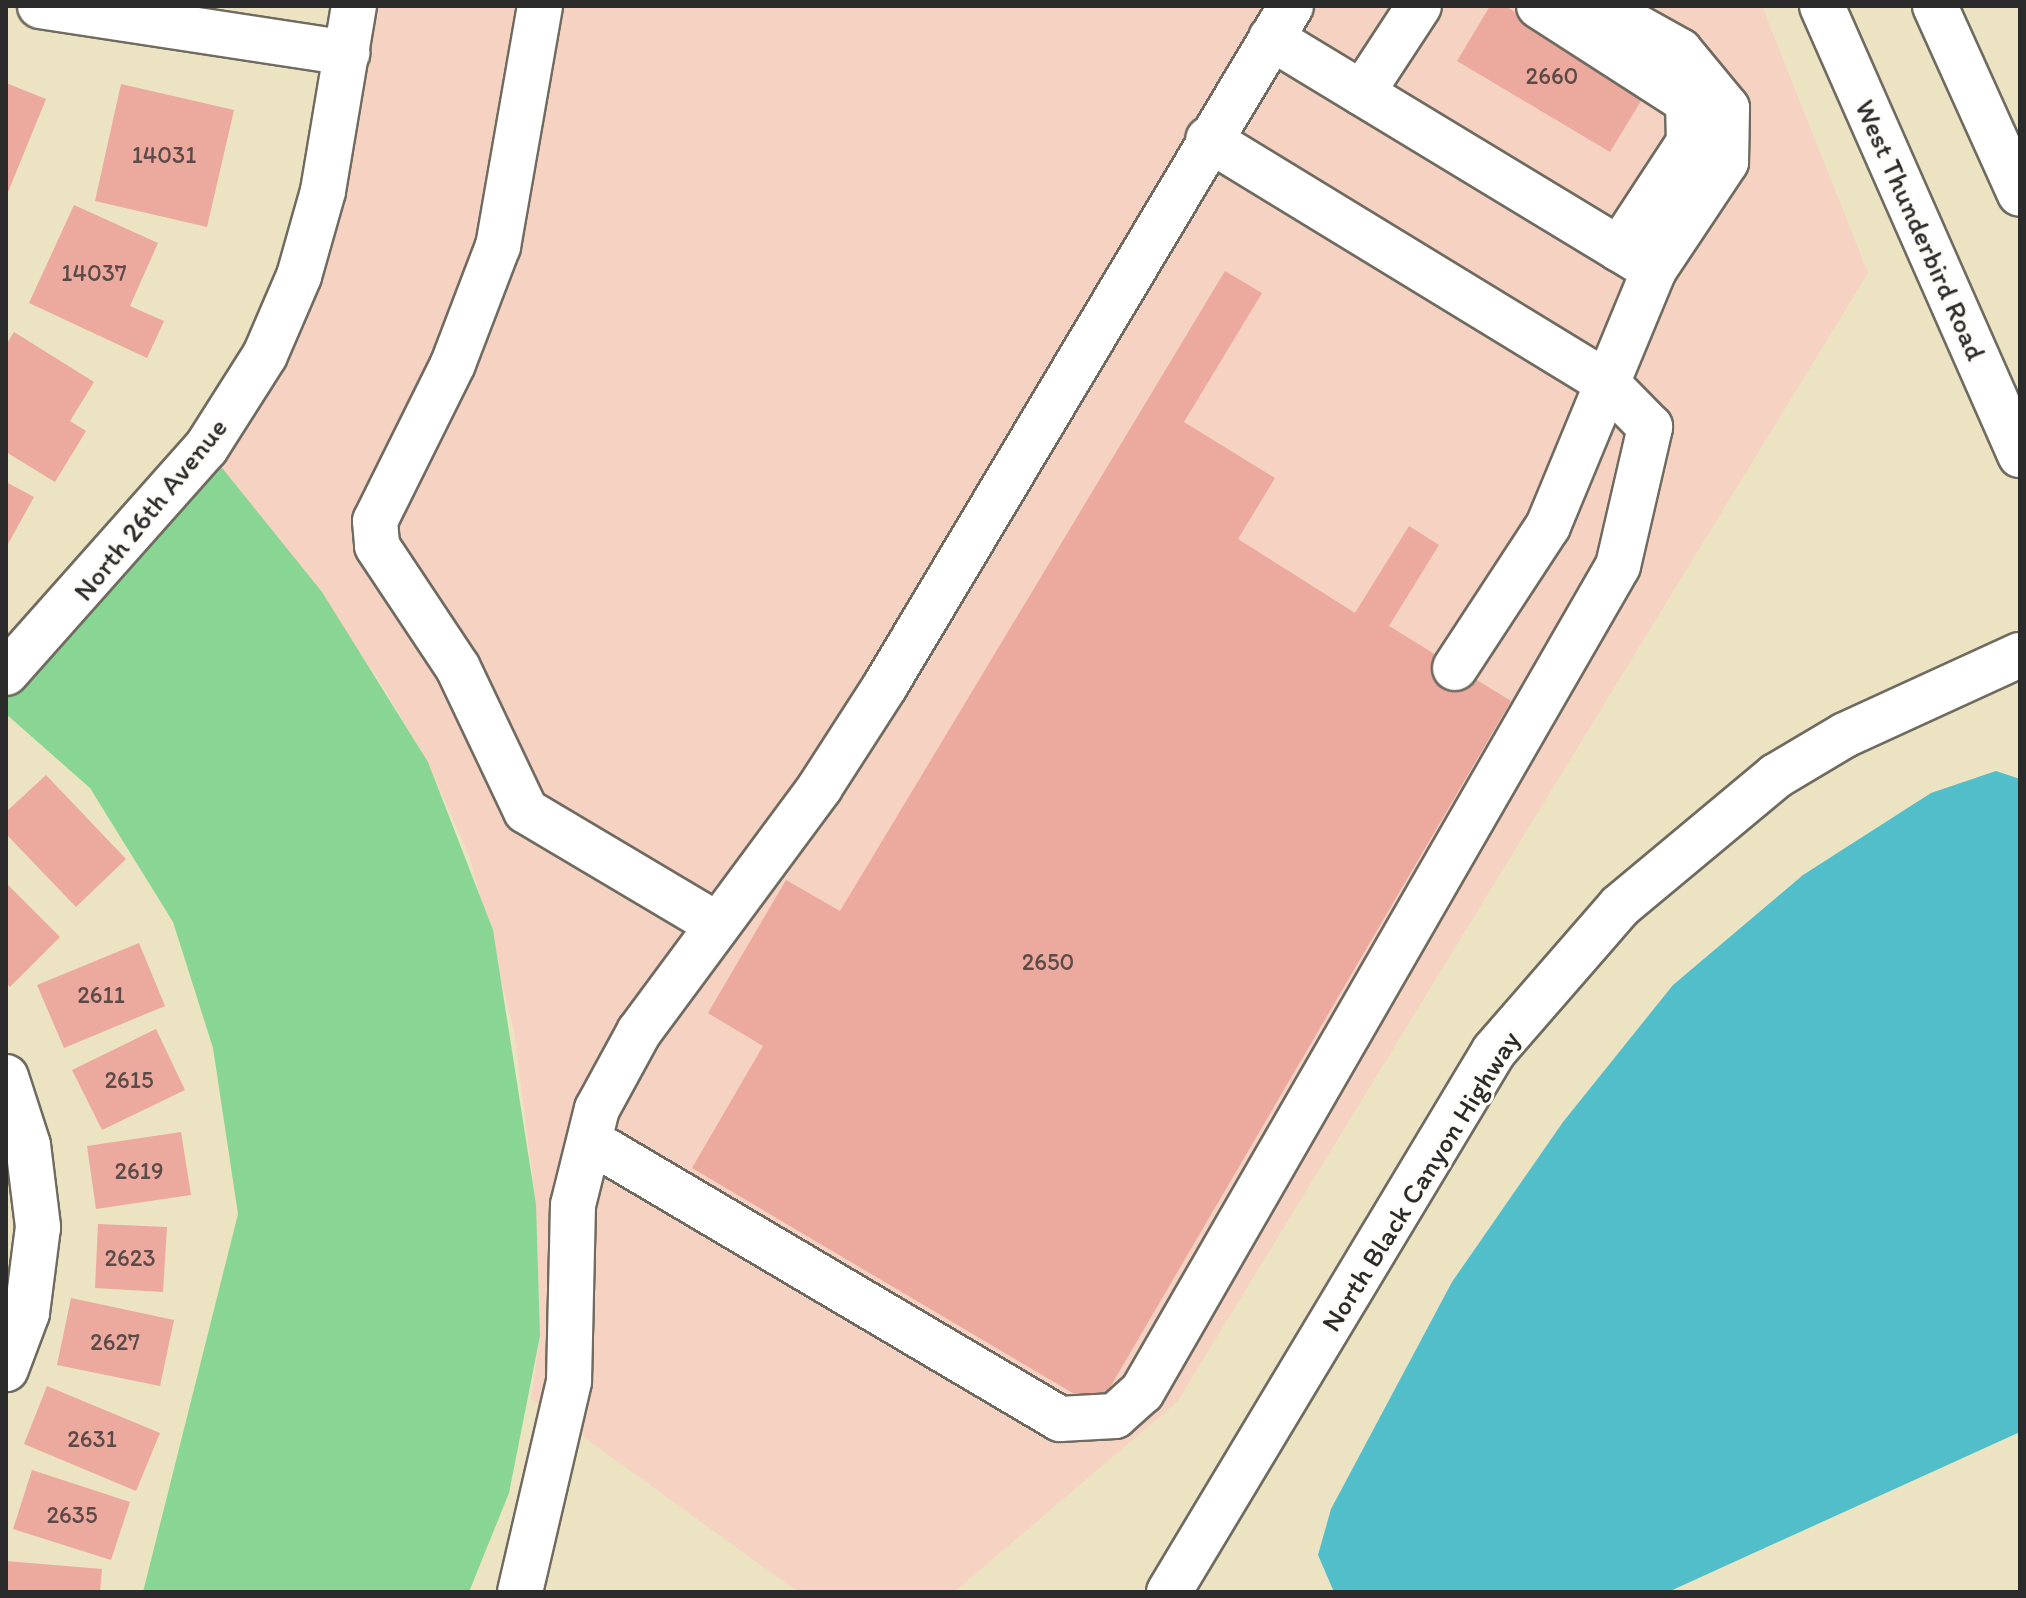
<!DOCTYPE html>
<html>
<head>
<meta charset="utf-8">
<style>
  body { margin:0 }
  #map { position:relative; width:2026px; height:1598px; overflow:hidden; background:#ece3c3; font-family:Itim,sans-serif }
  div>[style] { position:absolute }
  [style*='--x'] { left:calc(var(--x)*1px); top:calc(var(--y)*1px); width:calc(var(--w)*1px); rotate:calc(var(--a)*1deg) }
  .built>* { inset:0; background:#f5d2c2 }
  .green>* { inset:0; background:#89d694 }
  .water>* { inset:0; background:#51bec9 }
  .building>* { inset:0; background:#eca99d }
  .roads { filter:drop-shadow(2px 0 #6f6b60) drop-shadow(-2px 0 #6f6b60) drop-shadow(0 2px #6f6b60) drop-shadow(0 -2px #6f6b60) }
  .minor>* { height:44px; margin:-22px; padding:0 22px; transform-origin:22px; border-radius:22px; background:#fff }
  .major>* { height:44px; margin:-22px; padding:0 22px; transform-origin:22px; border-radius:22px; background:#fff }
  span { translate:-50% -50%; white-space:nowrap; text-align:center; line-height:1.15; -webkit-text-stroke:6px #fdfcf7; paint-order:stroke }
  .number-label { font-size:24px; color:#5b4a48 }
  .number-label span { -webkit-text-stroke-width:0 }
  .street-label { font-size:28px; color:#2b2b2b }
  .frame { position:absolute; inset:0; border:8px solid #2b2b2b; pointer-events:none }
</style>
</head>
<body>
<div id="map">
  <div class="built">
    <div style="clip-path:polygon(354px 6px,1762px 6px,1868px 273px,1177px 1402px,954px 1592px,798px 1592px,531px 1399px,540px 1336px,536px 1204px,514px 1031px,470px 858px,428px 762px,375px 674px,206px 448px,265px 355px)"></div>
  </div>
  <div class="green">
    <div style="clip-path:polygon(206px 448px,322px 592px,428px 762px,493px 930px,536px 1204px,540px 1336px,509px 1493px,469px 1592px,143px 1592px,238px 1214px,213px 1048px,173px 922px,90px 788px,6px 714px,6px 673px)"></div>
  </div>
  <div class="water">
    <div style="clip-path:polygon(1996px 771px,2020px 779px,2020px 1432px,1668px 1592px,1334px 1592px,1318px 1555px,1331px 1509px,1452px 1282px,1563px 1122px,1673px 985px,1803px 875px,1931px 793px)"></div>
  </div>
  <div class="building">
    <div style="clip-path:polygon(1490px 6px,1505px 6px,1647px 91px,1610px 152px,1457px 61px)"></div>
    <div style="clip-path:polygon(6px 83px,46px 99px,6px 197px)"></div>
    <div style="clip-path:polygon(121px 84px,234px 110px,207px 227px,95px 201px)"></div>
    <div style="clip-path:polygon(74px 205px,158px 243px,130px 306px,164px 321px,147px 358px,29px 303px)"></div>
    <div style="clip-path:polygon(1225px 271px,1262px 293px,1184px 422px,1275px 478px,1238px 539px,1355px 613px,1409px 526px,1439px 545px,1389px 626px,1511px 701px,1098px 1408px,692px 1168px,763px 1046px,708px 1013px,786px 880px,840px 911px)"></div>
    <div style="clip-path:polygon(14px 332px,94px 382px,70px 421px,86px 431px,55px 482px,6px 452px,6px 345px)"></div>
    <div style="clip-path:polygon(6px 482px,34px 497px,8px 544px,6px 543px)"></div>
    <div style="clip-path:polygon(46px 775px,126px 859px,76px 907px,6px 834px,6px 812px)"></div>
    <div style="clip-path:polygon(6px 883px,60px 937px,10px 987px,6px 983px)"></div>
    <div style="clip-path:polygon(139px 943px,165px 1006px,64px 1048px,37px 985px)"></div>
    <div style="clip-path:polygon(156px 1029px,185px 1090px,102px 1130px,72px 1070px)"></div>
    <div style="clip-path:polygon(181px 1132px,191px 1195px,96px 1209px,87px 1146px)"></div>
    <div style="clip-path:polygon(98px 1224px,167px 1227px,163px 1292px,95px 1288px)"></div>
    <div style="clip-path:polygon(71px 1298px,174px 1320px,160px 1386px,57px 1365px)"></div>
    <div style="clip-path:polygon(47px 1386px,160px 1433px,136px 1491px,24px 1444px)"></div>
    <div style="clip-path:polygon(32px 1470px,130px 1502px,111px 1560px,13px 1529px)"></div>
    <div style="clip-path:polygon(6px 1561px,102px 1569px,100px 1592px,6px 1592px)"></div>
  </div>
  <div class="roads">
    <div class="minor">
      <div style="--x:40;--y:6;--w:311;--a:8.7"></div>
      <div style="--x:540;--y:6;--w:244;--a:99.9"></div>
      <div style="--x:498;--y:246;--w:126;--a:110.9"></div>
      <div style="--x:453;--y:364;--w:175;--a:116.4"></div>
      <div style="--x:375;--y:521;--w:25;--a:85"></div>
      <div style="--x:377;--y:546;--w:146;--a:56.4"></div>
      <div style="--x:458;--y:668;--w:158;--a:64.6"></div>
      <div style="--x:526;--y:811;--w:223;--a:30.7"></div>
      <div style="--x:1539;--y:6;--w:177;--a:32.8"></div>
      <div style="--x:1688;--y:102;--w:40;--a:88.6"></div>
      <div style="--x:1689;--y:142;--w:128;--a:123.2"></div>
      <div style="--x:1271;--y:38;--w:448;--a:31.2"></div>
      <div style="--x:1362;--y:93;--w:104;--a:-56.8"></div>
      <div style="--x:1455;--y:668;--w:170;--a:-56.8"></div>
      <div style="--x:1548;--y:526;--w:277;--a:-67.5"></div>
      <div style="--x:1654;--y:270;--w:130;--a:-56.3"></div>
      <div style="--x:1726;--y:162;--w:54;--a:-88.9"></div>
      <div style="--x:1727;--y:108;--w:74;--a:-129.5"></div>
      <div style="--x:1680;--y:51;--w:93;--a:-150.9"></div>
      <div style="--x:6;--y:673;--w:301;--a:-48.4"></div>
      <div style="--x:206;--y:448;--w:110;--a:-57.6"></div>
      <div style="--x:265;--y:355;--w:86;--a:-66.7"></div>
      <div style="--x:299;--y:276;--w:88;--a:-74.2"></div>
      <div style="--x:323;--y:191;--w:188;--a:-80.5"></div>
      <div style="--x:6;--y:1077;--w:71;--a:72.1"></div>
      <div style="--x:28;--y:1145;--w:83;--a:83"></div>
      <div style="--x:38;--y:1227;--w:87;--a:97.3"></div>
      <div style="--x:27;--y:1313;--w:60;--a:110.6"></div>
      <div style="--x:590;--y:1141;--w:546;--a:30.6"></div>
      <div style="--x:1060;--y:1419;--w:55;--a:-3.1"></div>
      <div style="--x:1115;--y:1416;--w:36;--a:-42"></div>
      <div style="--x:1142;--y:1392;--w:953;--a:-60.05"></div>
      <div style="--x:1618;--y:566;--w:143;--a:-77"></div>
      <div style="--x:1650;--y:427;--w:63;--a:-134.4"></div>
      <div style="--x:1606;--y:382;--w:466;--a:-148.6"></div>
      <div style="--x:520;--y:1592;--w:217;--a:-76.9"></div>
      <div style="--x:569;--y:1381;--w:176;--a:-88.7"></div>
      <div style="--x:573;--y:1205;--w:99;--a:-76"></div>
      <div style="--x:597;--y:1109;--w:88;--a:-61.4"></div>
      <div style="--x:639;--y:1032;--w:305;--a:-53.5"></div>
      <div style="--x:820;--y:787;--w:120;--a:-57.2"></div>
      <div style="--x:885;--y:686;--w:792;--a:-59.16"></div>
    </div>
    <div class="major">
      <div style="--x:1822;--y:6;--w:491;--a:66.2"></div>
      <div style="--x:1935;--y:6;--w:206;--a:65.7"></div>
      <div style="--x:1169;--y:1592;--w:631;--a:-59.01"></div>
      <div style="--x:1494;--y:1051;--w:192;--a:-49"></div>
      <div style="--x:1620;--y:906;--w:203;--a:-39.8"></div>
      <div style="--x:1776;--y:776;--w:80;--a:-30.7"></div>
      <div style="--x:1845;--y:735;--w:192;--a:-24.6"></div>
    </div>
  </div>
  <div class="number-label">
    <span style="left:1552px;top:76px">2660</span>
    <span style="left:164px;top:155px">14031</span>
    <span style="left:94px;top:273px">14037</span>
    <span style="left:1048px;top:962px">2650</span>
    <span style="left:101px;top:995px">2611</span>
    <span style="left:129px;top:1080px">2615</span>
    <span style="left:139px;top:1171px">2619</span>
    <span style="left:130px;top:1258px">2623</span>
    <span style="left:115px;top:1342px">2627</span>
    <span style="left:92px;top:1439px">2631</span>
    <span style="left:72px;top:1515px">2635</span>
  </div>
  <div class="street-label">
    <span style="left:1921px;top:230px;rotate:66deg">West Thunderbird Road</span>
    <span style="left:150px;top:509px;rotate:-51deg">North 26th Avenue</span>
    <span style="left:1420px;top:1181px;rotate:-58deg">North Black Canyon Highway</span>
  </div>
  <div class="frame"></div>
</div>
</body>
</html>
